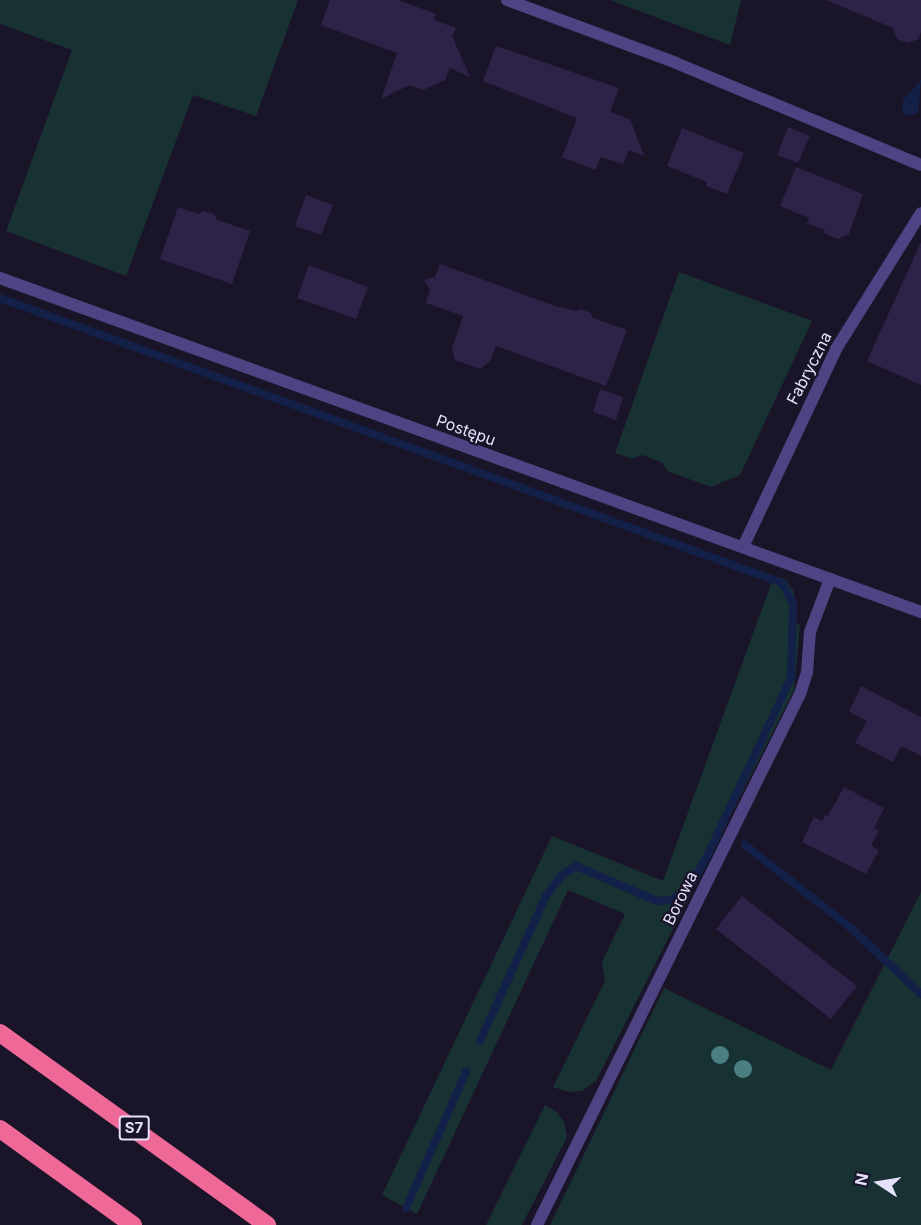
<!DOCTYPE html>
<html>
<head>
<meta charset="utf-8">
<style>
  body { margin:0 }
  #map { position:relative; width:921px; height:1225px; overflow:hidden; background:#1a1429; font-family:Inter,sans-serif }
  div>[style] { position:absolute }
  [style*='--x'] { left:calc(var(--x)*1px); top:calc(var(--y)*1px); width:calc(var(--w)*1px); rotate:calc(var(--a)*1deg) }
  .green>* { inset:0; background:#183133 }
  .water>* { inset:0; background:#132148 }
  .stream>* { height:8px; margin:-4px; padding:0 4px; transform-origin:4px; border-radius:4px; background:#132148 }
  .building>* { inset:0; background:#2e2248 }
  .service>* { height:12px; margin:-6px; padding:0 6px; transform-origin:6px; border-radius:6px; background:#4e4483 }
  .minor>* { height:12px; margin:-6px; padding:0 6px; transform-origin:6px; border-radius:6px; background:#4e4483 }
  .tertiary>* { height:12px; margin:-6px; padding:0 6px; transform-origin:6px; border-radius:6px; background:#4e4483 }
  .motorway>* { height:18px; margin:-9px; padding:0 9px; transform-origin:9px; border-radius:9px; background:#ee6898 }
  .trees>* { width:18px; height:18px; margin:-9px; border-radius:50%; background:#4a7e80 }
  span { translate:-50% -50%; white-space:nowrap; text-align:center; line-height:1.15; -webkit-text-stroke:4.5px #1a1429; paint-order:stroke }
  .shield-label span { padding:2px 4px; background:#1a1429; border:2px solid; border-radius:4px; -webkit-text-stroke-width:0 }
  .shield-label { font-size:15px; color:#e6e0fc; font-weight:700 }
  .street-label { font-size:16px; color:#e6e0fc }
  .north { position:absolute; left:849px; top:1153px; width:60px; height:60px; -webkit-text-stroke:4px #1a1429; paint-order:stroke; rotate:282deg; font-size:16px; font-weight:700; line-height:24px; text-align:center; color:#e6e0fc }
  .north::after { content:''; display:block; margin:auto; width:21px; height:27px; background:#e6e0fc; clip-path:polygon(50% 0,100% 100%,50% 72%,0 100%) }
</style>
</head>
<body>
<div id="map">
  <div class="green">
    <div style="clip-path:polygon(0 0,298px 0,256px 116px,193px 95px,126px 276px,6px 231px,72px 50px,0 24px)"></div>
    <div style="clip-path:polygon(610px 0,741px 0,730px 45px)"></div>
    <div style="clip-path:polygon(679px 272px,812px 321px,740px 475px,711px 487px,667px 471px,663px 463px,653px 459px,642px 455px,632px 459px,615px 453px)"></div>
    <div style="clip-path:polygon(774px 576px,785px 579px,794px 592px,796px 624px,800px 625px,794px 690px,596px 1081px,582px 1091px,569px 1092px,553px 1087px,605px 981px,602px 962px,625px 914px,568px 890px,417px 1214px,382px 1195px,552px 836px,663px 881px)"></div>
    <div style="clip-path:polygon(921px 892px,921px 1225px,550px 1225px,664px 988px,831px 1070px)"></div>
    <div style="clip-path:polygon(545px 1105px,557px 1112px,564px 1122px,567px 1137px,522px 1225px,486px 1225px)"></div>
  </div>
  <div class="water">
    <div style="clip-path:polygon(921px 80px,918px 113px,906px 116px,902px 113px,903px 100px)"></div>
  </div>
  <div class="stream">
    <div style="--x:0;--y:298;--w:832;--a:20.02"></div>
    <div style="--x:782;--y:583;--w:24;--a:62"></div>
    <div style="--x:793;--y:604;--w:74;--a:91.5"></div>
    <div style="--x:791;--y:678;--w:195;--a:115.2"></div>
    <div style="--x:708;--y:854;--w:42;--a:118.4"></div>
    <div style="--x:688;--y:891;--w:20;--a:153"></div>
    <div style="--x:670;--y:900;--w:13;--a:176"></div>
    <div style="--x:657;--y:901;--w:88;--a:-156.6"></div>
    <div style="--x:576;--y:866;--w:18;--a:146"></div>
    <div style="--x:561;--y:876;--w:25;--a:127"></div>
    <div style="--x:546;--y:896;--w:159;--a:114.5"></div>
    <div style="--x:745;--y:845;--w:136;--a:38.1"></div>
    <div style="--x:852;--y:929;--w:95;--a:43.3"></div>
    <div style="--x:406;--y:1208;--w:149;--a:-66.2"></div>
  </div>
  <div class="building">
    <div style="clip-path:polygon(330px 0,398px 0,436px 14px,434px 20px,456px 28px,452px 36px,470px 77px,450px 68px,445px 80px,423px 90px,409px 85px,381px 99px,397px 53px,321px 25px)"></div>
    <div style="clip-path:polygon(826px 0,921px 0,921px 32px,918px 39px,908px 43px,897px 39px,893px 28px)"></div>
    <div style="clip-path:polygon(496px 46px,619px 88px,610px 112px,630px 119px,644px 156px,629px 150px,623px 164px,600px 157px,596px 170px,562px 157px,577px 118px,483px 81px)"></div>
    <div style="clip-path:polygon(788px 127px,810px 136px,798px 163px,777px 155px)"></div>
    <div style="clip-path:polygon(682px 128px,744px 153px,727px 194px,706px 186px,707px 182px,667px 166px)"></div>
    <div style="clip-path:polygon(796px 167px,863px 194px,849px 234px,838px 239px,824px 233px,825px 230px,807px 223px,809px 218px,780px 206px)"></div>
    <div style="clip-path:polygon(306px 195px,333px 205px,321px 235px,295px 226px)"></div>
    <div style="clip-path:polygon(178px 207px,198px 214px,203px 211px,214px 214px,217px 220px,250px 231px,232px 284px,160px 259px)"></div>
    <div style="clip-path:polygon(921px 242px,921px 385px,867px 361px)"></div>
    <div style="clip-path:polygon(440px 264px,555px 306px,576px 311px,581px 309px,591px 313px,593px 318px,627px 330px,606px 386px,496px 346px,490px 361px,480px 369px,455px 360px,452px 349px,463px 316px,426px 303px,430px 290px,424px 280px,435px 277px)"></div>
    <div style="clip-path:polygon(309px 265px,368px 287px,356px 319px,297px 298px)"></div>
    <div style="clip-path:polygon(600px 389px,623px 397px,616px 420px,593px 412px)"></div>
    <div style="clip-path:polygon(861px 686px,921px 717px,921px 756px,901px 746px,893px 762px,855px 743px,867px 721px,849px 712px)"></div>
    <div style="clip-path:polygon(844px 787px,884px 808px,874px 828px,879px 831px,871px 846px,879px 850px,866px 874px,802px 842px,814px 817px,822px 821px,825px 815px,828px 816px)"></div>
    <div style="clip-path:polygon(742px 896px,857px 986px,831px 1019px,716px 929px)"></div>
  </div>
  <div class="service">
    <div style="--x:507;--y:0;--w:180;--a:20.4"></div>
    <div style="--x:676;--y:63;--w:265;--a:22.6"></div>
  </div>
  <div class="minor">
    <div style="--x:743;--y:547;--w:219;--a:-64.8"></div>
    <div style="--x:836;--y:349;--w:160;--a:-58"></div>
    <div style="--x:537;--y:1225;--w:593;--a:-63.65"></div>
    <div style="--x:800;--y:694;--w:23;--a:-72"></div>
    <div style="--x:807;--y:672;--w:40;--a:-85.7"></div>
    <div style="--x:810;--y:632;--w:57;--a:-69.3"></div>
  </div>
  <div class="tertiary">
    <div style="--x:0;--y:278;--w:980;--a:19.93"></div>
  </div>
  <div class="motorway">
    <div style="--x:0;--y:1033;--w:329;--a:35.7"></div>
    <div style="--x:0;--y:1129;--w:164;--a:35.8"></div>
  </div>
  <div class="trees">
    <div style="left:720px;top:1055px"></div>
    <div style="left:743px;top:1069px"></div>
  </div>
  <div class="shield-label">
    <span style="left:134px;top:1128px">S7</span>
  </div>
  <div class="street-label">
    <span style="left:809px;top:368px;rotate:-63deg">Fabryczna</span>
    <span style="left:466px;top:430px;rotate:20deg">Postępu</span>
    <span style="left:680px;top:898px;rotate:-64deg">Borowa</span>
  </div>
  <div class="north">N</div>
</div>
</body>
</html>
